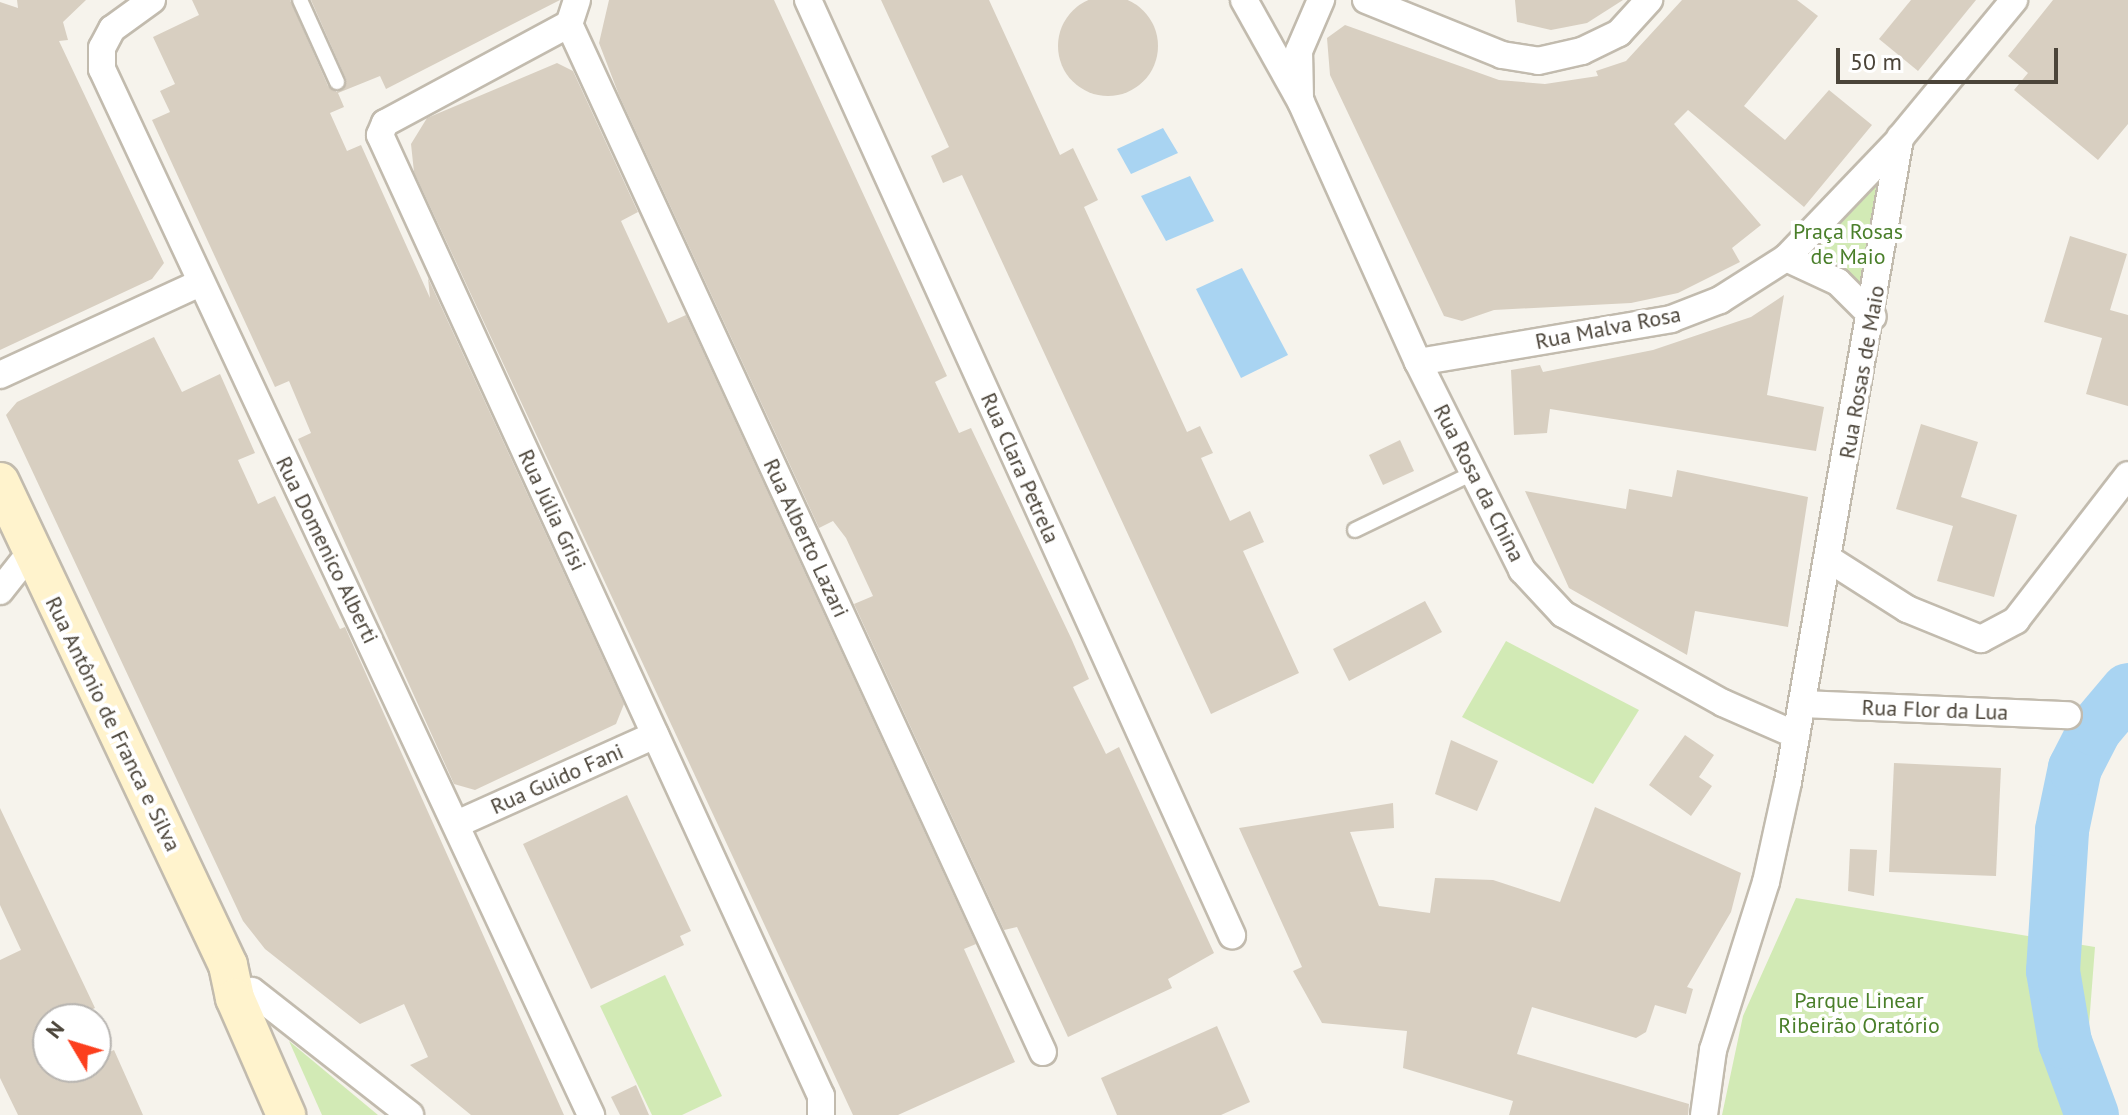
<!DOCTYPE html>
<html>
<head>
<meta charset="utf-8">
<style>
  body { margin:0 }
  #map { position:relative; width:2128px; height:1115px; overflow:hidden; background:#f6f3ec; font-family:"PT Sans",sans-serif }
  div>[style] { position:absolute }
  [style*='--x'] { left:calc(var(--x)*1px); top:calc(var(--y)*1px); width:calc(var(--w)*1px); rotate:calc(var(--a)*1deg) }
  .green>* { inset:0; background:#d2eab5 }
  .water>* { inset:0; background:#a9d4f2 }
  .river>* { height:54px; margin:-27px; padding:0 27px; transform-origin:27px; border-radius:27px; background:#a9d4f2 }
  .building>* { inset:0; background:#d8cfc1 }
  .round { border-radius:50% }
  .roads { filter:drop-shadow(2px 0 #c2bbae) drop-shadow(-2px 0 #c2bbae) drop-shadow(0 2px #c2bbae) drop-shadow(0 -2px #c2bbae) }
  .lane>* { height:14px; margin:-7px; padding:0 7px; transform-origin:7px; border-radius:7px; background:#fff }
  .street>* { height:26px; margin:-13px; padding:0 13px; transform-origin:13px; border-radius:13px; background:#fff }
  .secondary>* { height:38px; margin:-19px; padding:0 19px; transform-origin:19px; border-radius:19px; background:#fff3cd }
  span { translate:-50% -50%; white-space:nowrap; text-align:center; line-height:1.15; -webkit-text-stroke:8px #fff; paint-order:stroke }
  .park-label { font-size:22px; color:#4a7f2a }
  .street-label { font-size:22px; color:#4b4439 }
  .north { position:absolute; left:32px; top:1003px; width:80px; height:80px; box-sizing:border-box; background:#fff; border:2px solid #b7b4b0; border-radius:50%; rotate:308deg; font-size:22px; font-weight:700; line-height:32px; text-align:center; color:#4b4439 }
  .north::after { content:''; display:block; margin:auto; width:28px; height:36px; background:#fc3f1d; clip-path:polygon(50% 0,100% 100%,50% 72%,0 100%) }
  .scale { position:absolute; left:1836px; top:48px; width:222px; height:36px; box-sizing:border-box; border:4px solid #4b4439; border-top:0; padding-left:10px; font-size:24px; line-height:28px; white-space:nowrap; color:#4b4439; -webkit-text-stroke:6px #fff; paint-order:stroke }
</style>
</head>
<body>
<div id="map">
  <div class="green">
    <div style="clip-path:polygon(1892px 156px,1871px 313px,1792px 256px)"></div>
    <div style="clip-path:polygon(1506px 641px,1639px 710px,1593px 784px,1462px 717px)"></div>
    <div style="clip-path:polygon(1796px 898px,2095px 947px,2088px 1038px,2101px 1115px,1722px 1115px,1743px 1016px)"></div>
    <div style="clip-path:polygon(665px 975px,722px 1096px,682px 1115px,652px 1115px,600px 1006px)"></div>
    <div style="clip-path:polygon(289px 1041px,378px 1115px,322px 1115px)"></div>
  </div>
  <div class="water">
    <div style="clip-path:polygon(1163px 128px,1178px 153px,1131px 174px,1117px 149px)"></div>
    <div style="clip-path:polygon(1190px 176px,1214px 221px,1166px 241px,1141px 196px)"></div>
    <div style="clip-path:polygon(1242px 268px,1288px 355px,1241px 378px,1196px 289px)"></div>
  </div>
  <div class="river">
    <div style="--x:2092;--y:1115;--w:78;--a:-110.3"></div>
    <div style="--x:2065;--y:1042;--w:72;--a:-99.6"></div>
    <div style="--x:2053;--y:971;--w:141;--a:-86.3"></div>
    <div style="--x:2062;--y:830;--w:63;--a:-78.2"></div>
    <div style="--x:2075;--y:768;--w:44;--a:-62.9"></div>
    <div style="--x:2095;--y:729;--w:51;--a:-49.8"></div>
  </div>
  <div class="building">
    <div class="round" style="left:1058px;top:-4px;width:100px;height:100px"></div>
    <div style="clip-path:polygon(17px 0,86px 0,63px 22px,68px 40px,59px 41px,164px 263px,152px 279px,0 350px,0 2px,18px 8px)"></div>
    <div style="clip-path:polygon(192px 0,290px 0,328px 86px,337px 92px,346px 79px,311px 0,560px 0,386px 89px,380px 76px,338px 93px,344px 107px,330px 113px,347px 151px,361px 145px,430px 298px,428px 278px,624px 704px,616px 724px,475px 790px,454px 784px,298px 439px,311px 433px,289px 381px,275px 387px,152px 120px,170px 112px,160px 91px,175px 84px,153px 37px,199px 15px)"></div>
    <div style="clip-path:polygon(609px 0,774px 0,947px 376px,935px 382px,959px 433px,971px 428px,1072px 640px,1089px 679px,1073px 687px,1106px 754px,1119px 747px,1214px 953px,1168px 979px,1172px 988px,1068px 1037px,1017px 927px,1004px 930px,854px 604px,873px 596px,846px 538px,833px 521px,819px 528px,619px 95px,599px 43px)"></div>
    <div style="clip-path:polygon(881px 0,989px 0,1060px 155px,1073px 148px,1098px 200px,1084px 207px,1187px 432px,1200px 426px,1213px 453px,1201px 458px,1230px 521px,1250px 511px,1264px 542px,1243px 551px,1299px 673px,1211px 714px,962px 175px,943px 183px,931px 156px,949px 147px)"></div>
    <div style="clip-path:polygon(1515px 0,1623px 0,1587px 23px,1551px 30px,1517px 22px)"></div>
    <div style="clip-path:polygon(1682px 0,1797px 0,1818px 16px,1744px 106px,1785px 140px,1829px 90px,1872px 125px,1804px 207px,1688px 110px,1674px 124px,1761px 225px,1732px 248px,1740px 262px,1678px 293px,1631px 303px,1494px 310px,1462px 321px,1444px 316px,1330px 75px,1327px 38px,1345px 25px,1499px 80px,1545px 84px,1598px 76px,1596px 71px,1626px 61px)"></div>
    <div style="clip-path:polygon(1911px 0,1976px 0,1918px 71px,1879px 39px)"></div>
    <div style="clip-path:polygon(2053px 0,2128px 0,2128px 124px,2098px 160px,2014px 90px,2028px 73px,2008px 56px)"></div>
    <div style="clip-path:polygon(557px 63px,573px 71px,638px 212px,621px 221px,668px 323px,686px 315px,976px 944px,964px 949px,1015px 1062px,898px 1115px,853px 1115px,414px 172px,411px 144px,427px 118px)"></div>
    <div style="clip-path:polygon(2070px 236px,2127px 254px,2110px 310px,2128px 315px,2128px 406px,2086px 394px,2102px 338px,2044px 322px)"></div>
    <div style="clip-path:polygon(1784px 295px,1767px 395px,1824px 407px,1816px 451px,1550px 409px,1547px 433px,1514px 435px,1511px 370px,1540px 365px,1543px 372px,1653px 350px,1751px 317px)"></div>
    <div style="clip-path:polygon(154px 337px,182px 392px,220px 374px,255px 453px,238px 460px,258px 504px,275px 496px,340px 629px,345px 627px,564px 1115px,471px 1115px,410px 1065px,428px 1057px,404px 1004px,360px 1024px,265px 949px,243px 921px,6px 415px,17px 402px)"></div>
    <div style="clip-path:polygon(1921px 424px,1978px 442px,1961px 497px,2017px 515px,1994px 597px,1937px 581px,1953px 526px,1896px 509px)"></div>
    <div style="clip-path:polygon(1400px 440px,1414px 471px,1383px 485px,1369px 455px)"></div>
    <div style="clip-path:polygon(1677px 470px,1808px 497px,1788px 627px,1695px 611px,1687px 655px,1569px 588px,1525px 491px,1626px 509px,1629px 489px,1672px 497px)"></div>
    <div style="clip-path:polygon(1425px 601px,1442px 632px,1349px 681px,1333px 649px)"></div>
    <div style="clip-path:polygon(1685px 735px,1714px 755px,1699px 777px,1712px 786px,1691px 816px,1649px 785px)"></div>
    <div style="clip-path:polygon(1451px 740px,1498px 761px,1477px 811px,1435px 794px)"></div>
    <div style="clip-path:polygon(1894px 763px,2001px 768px,1996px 876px,1889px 872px)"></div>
    <div style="clip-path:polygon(627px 795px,691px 931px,680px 936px,684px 945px,591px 989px,523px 844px)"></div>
    <div style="clip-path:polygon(1393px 803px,1394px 828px,1350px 832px,1379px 906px,1430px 913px,1435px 878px,1493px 880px,1560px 902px,1595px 807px,1741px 873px,1731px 912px,1687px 987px,1693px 989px,1686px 1014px,1655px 1005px,1646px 1032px,1636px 1038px,1532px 1007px,1517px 1054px,1689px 1104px,1688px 1115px,1509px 1115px,1513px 1101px,1403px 1068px,1407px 1031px,1322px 1023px,1293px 971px,1302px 967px,1239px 828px)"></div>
    <div style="clip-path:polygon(0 808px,95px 1008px,72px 1019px,48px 1019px,48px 1067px,96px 1067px,96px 1058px,114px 1050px,143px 1115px,18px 1115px,0 1078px,0 960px,21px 950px,0 905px)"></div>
    <div style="clip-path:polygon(1850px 849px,1877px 850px,1874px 896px,1848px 891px)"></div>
    <div style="clip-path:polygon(1217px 1026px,1250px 1102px,1221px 1115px,1117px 1115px,1101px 1078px)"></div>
    <div style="clip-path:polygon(636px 1085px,649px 1115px,620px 1115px,611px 1097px)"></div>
  </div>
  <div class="roads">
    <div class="lane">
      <div style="--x:300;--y:0;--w:90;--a:65.7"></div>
      <div style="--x:1355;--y:530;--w:131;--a:-25.8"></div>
    </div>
    <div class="street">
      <div style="--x:152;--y:0;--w:49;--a:144.1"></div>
      <div style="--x:112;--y:29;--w:21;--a:118"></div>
      <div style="--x:102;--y:48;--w:21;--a:90"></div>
      <div style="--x:102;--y:69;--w:1155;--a:64.94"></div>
      <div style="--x:577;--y:0;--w:25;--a:108"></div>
      <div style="--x:569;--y:24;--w:209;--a:151.7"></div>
      <div style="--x:385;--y:123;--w:13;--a:113"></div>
      <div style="--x:380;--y:135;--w:1057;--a:65.35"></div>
      <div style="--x:821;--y:1096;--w:19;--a:90"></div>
      <div style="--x:808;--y:0;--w:1027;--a:65.61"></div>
      <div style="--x:1244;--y:0;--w:117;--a:60.8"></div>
      <div style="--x:1301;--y:102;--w:285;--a:65.8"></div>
      <div style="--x:1418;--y:362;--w:233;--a:63.4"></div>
      <div style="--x:1522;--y:570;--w:60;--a:47"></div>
      <div style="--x:1563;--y:614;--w:183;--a:29.1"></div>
      <div style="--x:1723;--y:703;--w:80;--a:23.7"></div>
      <div style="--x:1366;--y:0;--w:147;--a:22"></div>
      <div style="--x:1502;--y:55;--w:36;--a:9"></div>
      <div style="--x:1538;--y:61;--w:45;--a:-12.8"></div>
      <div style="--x:1582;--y:51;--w:41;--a:-25.9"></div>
      <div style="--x:1619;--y:33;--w:45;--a:-47.7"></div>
      <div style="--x:569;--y:24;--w:1132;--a:65.25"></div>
      <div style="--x:1300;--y:98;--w:47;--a:-91.2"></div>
      <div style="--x:1299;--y:51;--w:56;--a:-66.7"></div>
      <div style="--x:1786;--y:258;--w:57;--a:24.8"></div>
      <div style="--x:1838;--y:282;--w:49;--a:45"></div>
      <div style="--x:1418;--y:362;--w:257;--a:-9.6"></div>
      <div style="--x:1671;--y:319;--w:53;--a:-21.2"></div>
      <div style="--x:1720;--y:300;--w:78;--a:-32.5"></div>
      <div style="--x:1786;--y:258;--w:165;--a:-46.2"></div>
      <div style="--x:0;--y:375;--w:218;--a:-24.7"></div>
      <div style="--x:1827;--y:558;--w:95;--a:32.5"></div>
      <div style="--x:1907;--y:609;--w:80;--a:22.1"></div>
      <div style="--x:1981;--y:639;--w:40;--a:-28"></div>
      <div style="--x:2016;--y:620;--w:183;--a:-52.3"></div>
      <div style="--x:0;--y:591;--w:48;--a:-51.7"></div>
      <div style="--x:1802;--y:704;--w:266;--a:2.4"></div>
      <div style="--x:459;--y:823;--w:215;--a:-24.2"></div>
      <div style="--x:235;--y:998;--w:18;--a:-22"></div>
      <div style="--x:252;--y:991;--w:201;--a:38.1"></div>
      <div style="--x:1704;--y:1115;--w:66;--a:-82.1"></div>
      <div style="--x:1713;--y:1050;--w:176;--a:-72.5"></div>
      <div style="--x:1766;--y:882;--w:102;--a:-77.6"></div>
      <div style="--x:1788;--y:782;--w:654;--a:-80.13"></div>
      <div style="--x:1900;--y:138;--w:179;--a:-50.4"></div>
    </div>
    <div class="secondary">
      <div style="--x:0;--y:482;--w:534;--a:64.73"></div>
      <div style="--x:228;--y:965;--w:34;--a:78"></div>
      <div style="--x:235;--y:998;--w:128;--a:66.4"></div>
    </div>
  </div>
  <div class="park-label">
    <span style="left:1848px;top:244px">Praça Rosas<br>de Maio</span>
    <span style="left:1859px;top:1013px">Parque Linear<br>Ribeirão Oratório</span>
  </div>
  <div class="street-label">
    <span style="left:1608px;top:328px;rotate:-11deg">Rua Malva Rosa</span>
    <span style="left:1862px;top:372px;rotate:-80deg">Rua Rosas de Maio</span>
    <span style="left:1020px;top:468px;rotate:66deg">Rua Clara Petrela</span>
    <span style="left:1479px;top:483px;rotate:63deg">Rua Rosa da China</span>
    <span style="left:552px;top:510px;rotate:65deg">Rua Júlia Grisi</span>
    <span style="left:806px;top:538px;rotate:65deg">Rua Alberto Lazari</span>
    <span style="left:327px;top:550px;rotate:64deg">Rua Domenico Alberti</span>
    <span style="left:1935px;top:710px;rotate:2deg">Rua Flor da Lua</span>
    <span style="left:113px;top:724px;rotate:64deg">Rua Antônio de Franca e Silva</span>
    <span style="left:557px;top:779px;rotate:-24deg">Rua Guido Fani</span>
  </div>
  <div class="north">N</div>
  <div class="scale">50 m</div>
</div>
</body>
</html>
